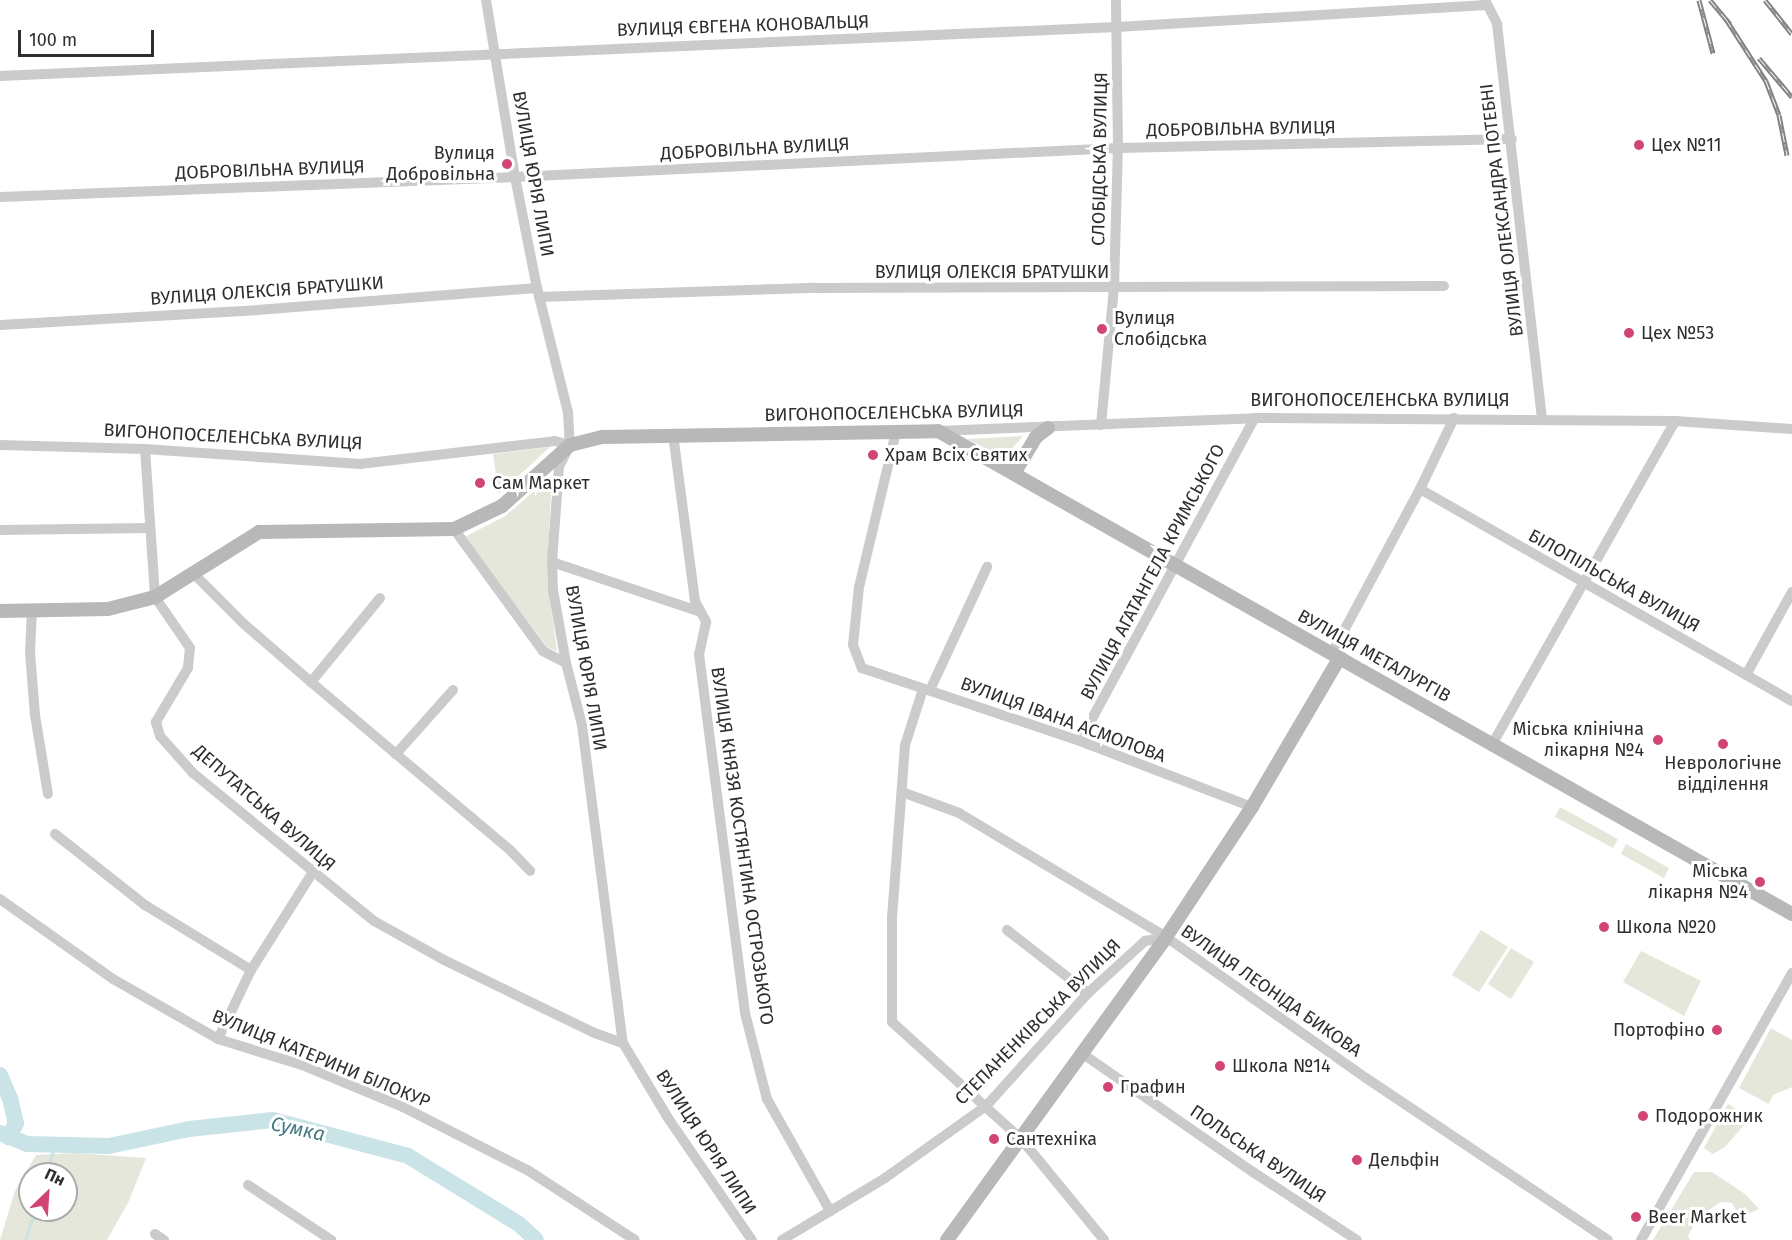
<!DOCTYPE html>
<html>
<head>
<meta charset="utf-8">
<style>
  body { margin:0 }
  #map { position:relative; width:1792px; height:1240px; overflow:hidden; background:#fff; font-family:"Fira Sans",sans-serif }
  div>[style] { position:absolute }
  [style*='--x'] { left:calc(var(--x)*1px); top:calc(var(--y)*1px); width:calc(var(--w)*1px); rotate:calc(var(--a)*1deg) }
  .green>* { inset:0; background:#e5e7db }
  .stream>* { height:3px; margin:-1.5px; padding:0 1.5px; transform-origin:1.5px; border-radius:1.5px; background:#c9e3e6 }
  .river>* { height:16px; margin:-8px; padding:0 8px; transform-origin:8px; border-radius:8px; background:#c9e3e6 }
  .minor>* { height:10px; margin:-5px; padding:0 5px; transform-origin:5px; border-radius:5px; background:#cbcbcb }
  .secondary>* { height:14px; margin:-7px; padding:0 7px; transform-origin:7px; border-radius:7px; background:#b8b8b8 }
  .rail>* { height:5px; margin-top:-2.5px; transform-origin:0; background:repeating-linear-gradient(90deg,#fff 0 9px,#838383 0 18px); box-sizing:border-box; border-block:2px solid #838383 }
  .dots>* { width:16px; height:16px; translate:-50% -50%; box-sizing:border-box; border:3px solid #fff; border-radius:50% }
  span { translate:-50% -50%; white-space:nowrap; text-align:center; line-height:1.15; -webkit-text-stroke:6px #fff; paint-order:stroke }
  .street-label { font-size:18px; color:#2e2e2e }
  .poi-label { font-size:18px; color:#2e2e2e }
  .left { translate:0 -50%; text-align:left }
  .right { translate:-100% -50%; text-align:right }
  .water-label { font-size:20px; color:#437a81; font-style:italic }
  .north { position:absolute; left:18px; top:1162px; width:60px; height:60px; box-sizing:border-box; background:#fff; border:2px solid #ababab; border-radius:50%; rotate:25deg; font-size:16px; font-weight:700; line-height:24px; text-align:center; color:#2e2e2e }
  .north::after { content:''; display:block; margin:auto; width:21px; height:27px; background:#d14576; clip-path:polygon(50% 0,100% 100%,50% 72%,0 100%) }
  .scale { position:absolute; left:18px; top:30px; width:136px; height:27px; box-sizing:border-box; border:3px solid #2e2e2e; border-top:0; padding-left:8px; font-size:18px; line-height:21px; white-space:nowrap; color:#2e2e2e; -webkit-text-stroke:4px #fff; paint-order:stroke }
</style>
</head>
<body>
<div id="map">
  <div class="green">
    <div style="clip-path:polygon(1023px 436px,1008px 453px,1001px 456px,967px 439px)"></div>
    <div style="clip-path:polygon(550px 447px,499px 494px,493px 454px)"></div>
    <div style="clip-path:polygon(539px 487px,547px 487px,551px 493px,547px 578px,557px 651px,547px 647px,465px 537px,505px 516px)"></div>
    <div style="clip-path:polygon(1560px 807px,1618px 839px,1613px 848px,1555px 817px)"></div>
    <div style="clip-path:polygon(1626px 844px,1669px 868px,1664px 878px,1621px 854px)"></div>
    <div style="clip-path:polygon(1481px 930px,1508px 947px,1479px 992px,1452px 975px)"></div>
    <div style="clip-path:polygon(1511px 948px,1534px 962px,1511px 999px,1488px 984px)"></div>
    <div style="clip-path:polygon(1641px 951px,1701px 981px,1684px 1016px,1623px 982px)"></div>
    <div style="clip-path:polygon(1771px 1028px,1792px 1040px,1792px 1087px,1773px 1095px,1769px 1104px,1739px 1088px)"></div>
    <div style="clip-path:polygon(1728px 1104px,1750px 1118px,1725px 1147px,1713px 1154px,1704px 1148px)"></div>
    <div style="clip-path:polygon(evenodd,76px 1153px,146px 1158px,129px 1201px,107px 1240px,0 1240px,15px 1191px,36px 1155px,76px 1153px,30px 1174px,66px 1174px,66px 1210px,30px 1210px,30px 1174px)"></div>
    <div style="clip-path:polygon(1694px 1172px,1712px 1172px,1745px 1194px,1759px 1209px,1740px 1217px,1732px 1203px,1721px 1202px,1698px 1217px,1688px 1236px,1690px 1240px,1653px 1240px)"></div>
  </div>
  <div class="stream">
    <div style="--x:46;--y:1174;--w:29;--a:-74"></div>
    <div style="--x:25;--y:1240;--w:32;--a:-72"></div>
  </div>
  <div class="river">
    <div style="--x:0;--y:1075;--w:25;--a:67"></div>
    <div style="--x:10;--y:1098;--w:26;--a:77"></div>
    <div style="--x:16;--y:1123;--w:16;--a:117"></div>
    <div style="--x:0;--y:1133;--w:29;--a:22"></div>
    <div style="--x:27;--y:1144;--w:82;--a:1.4"></div>
    <div style="--x:109;--y:1146;--w:82;--a:-12"></div>
    <div style="--x:189;--y:1129;--w:84;--a:-6.1"></div>
    <div style="--x:273;--y:1120;--w:140;--a:14.9"></div>
    <div style="--x:408;--y:1156;--w:130;--a:31.5"></div>
    <div style="--x:519;--y:1224;--w:23;--a:43"></div>
  </div>
  <div class="minor">
    <div style="--x:486;--y:0;--w:179;--a:80.7"></div>
    <div style="--x:515;--y:177;--w:113;--a:78.8"></div>
    <div style="--x:537;--y:288;--w:128;--a:76"></div>
    <div style="--x:568;--y:412;--w:33;--a:87"></div>
    <div style="--x:570;--y:445;--w:25;--a:117"></div>
    <div style="--x:559;--y:467;--w:95;--a:94.2"></div>
    <div style="--x:552;--y:562;--w:28;--a:88"></div>
    <div style="--x:553;--y:590;--w:74;--a:79.9"></div>
    <div style="--x:566;--y:663;--w:64;--a:75.5"></div>
    <div style="--x:582;--y:725;--w:321;--a:82.7"></div>
    <div style="--x:623;--y:1043;--w:87;--a:59"></div>
    <div style="--x:668;--y:1118;--w:148;--a:55.5"></div>
    <div style="--x:1485;--y:0;--w:27;--a:63"></div>
    <div style="--x:1497;--y:24;--w:397;--a:83.5"></div>
    <div style="--x:0;--y:76;--w:1118;--a:-2.51"></div>
    <div style="--x:1117;--y:27;--w:370;--a:-3.4"></div>
    <div style="--x:0;--y:197;--w:515;--a:-2.22"></div>
    <div style="--x:515;--y:177;--w:604;--a:-2.75"></div>
    <div style="--x:1118;--y:148;--w:394;--a:-1.3"></div>
    <div style="--x:539;--y:297;--w:277;--a:-1.9"></div>
    <div style="--x:816;--y:288;--w:628;--a:-0.18"></div>
    <div style="--x:0;--y:325;--w:257;--a:-3.3"></div>
    <div style="--x:257;--y:310;--w:281;--a:-4.5"></div>
    <div style="--x:1101;--y:425;--w:138;--a:-84.6"></div>
    <div style="--x:1114;--y:288;--w:140;--a:-88.4"></div>
    <div style="--x:1118;--y:148;--w:148;--a:-90.8"></div>
    <div style="--x:938;--y:431;--w:317;--a:-2.3"></div>
    <div style="--x:1255;--y:418;--w:420;--a:0.4"></div>
    <div style="--x:1675;--y:421;--w:117;--a:3.9"></div>
    <div style="--x:896;--y:432;--w:159;--a:103.4"></div>
    <div style="--x:859;--y:587;--w:58;--a:95.9"></div>
    <div style="--x:853;--y:645;--w:25;--a:69"></div>
    <div style="--x:862;--y:668;--w:230;--a:18.5"></div>
    <div style="--x:1080;--y:741;--w:184;--a:21"></div>
    <div style="--x:673;--y:434;--w:168;--a:82.5"></div>
    <div style="--x:695;--y:601;--w:24;--a:62"></div>
    <div style="--x:706;--y:622;--w:33;--a:102"></div>
    <div style="--x:699;--y:654;--w:362;--a:82.7"></div>
    <div style="--x:745;--y:1013;--w:89;--a:75.7"></div>
    <div style="--x:767;--y:1099;--w:129;--a:60.6"></div>
    <div style="--x:0;--y:445;--w:145;--a:1.6"></div>
    <div style="--x:145;--y:449;--w:216;--a:4"></div>
    <div style="--x:360;--y:464;--w:196;--a:-6.7"></div>
    <div style="--x:555;--y:441;--w:16;--a:15"></div>
    <div style="--x:145;--y:449;--w:148;--a:86.1"></div>
    <div style="--x:155;--y:597;--w:62;--a:55.5"></div>
    <div style="--x:190;--y:648;--w:20;--a:96"></div>
    <div style="--x:188;--y:668;--w:63;--a:120.7"></div>
    <div style="--x:156;--y:722;--w:15;--a:74"></div>
    <div style="--x:160;--y:736;--w:50;--a:48.3"></div>
    <div style="--x:193;--y:773;--w:234;--a:39.3"></div>
    <div style="--x:374;--y:921;--w:80;--a:29.1"></div>
    <div style="--x:444;--y:960;--w:165;--a:25.9"></div>
    <div style="--x:592;--y:1032;--w:33;--a:20"></div>
    <div style="--x:1420;--y:489;--w:428;--a:29.7"></div>
    <div style="--x:454;--y:529;--w:151;--a:53.9"></div>
    <div style="--x:543;--y:651;--w:26;--a:28"></div>
    <div style="--x:0;--y:530;--w:149;--a:-0.8"></div>
    <div style="--x:552;--y:562;--w:157;--a:18.6"></div>
    <div style="--x:193;--y:573;--w:72;--a:45"></div>
    <div style="--x:244;--y:624;--w:89;--a:40.9"></div>
    <div style="--x:380;--y:598;--w:109;--a:129.4"></div>
    <div style="--x:311;--y:682;--w:111;--a:40.3"></div>
    <div style="--x:32;--y:610;--w:42;--a:92.7"></div>
    <div style="--x:30;--y:652;--w:63;--a:85.5"></div>
    <div style="--x:35;--y:715;--w:80;--a:80.7"></div>
    <div style="--x:1332;--y:653;--w:186;--a:-61.8"></div>
    <div style="--x:1420;--y:489;--w:79;--a:-64.4"></div>
    <div style="--x:1746;--y:675;--w:95;--a:-61"></div>
    <div style="--x:923;--y:689;--w:59;--a:107.8"></div>
    <div style="--x:905;--y:745;--w:172;--a:94.3"></div>
    <div style="--x:892;--y:917;--w:105;--a:90"></div>
    <div style="--x:892;--y:1022;--w:176;--a:42.2"></div>
    <div style="--x:1022;--y:1140;--w:129;--a:50.6"></div>
    <div style="--x:453;--y:690;--w:86;--a:131.7"></div>
    <div style="--x:396;--y:754;--w:149;--a:40.1"></div>
    <div style="--x:510;--y:850;--w:29;--a:46"></div>
    <div style="--x:930;--y:690;--w:136;--a:-65.1"></div>
    <div style="--x:1080;--y:741;--w:367;--a:-61.6"></div>
    <div style="--x:1493;--y:743;--w:370;--a:-60.5"></div>
    <div style="--x:902;--y:792;--w:61;--a:20.2"></div>
    <div style="--x:959;--y:813;--w:241;--a:30.9"></div>
    <div style="--x:1166;--y:937;--w:245;--a:35.2"></div>
    <div style="--x:1366;--y:1078;--w:291;--a:33.8"></div>
    <div style="--x:55;--y:834;--w:115;--a:38.3"></div>
    <div style="--x:145;--y:905;--w:124;--a:31.5"></div>
    <div style="--x:0;--y:899;--w:138;--a:35.3"></div>
    <div style="--x:113;--y:979;--w:121;--a:29.7"></div>
    <div style="--x:218;--y:1039;--w:88;--a:17.2"></div>
    <div style="--x:302;--y:1065;--w:109;--a:22.6"></div>
    <div style="--x:403;--y:1107;--w:141;--a:26.9"></div>
    <div style="--x:529;--y:1171;--w:126;--a:33.1"></div>
    <div style="--x:1007;--y:930;--w:103;--a:37.9"></div>
    <div style="--x:218;--y:1039;--w:76;--a:-64.4"></div>
    <div style="--x:251;--y:970;--w:116;--a:-57.7"></div>
    <div style="--x:1083;--y:1054;--w:207;--a:34.8"></div>
    <div style="--x:1253;--y:1172;--w:124;--a:33.2"></div>
    <div style="--x:248;--y:1185;--w:100;--a:33.5"></div>
    <div style="--x:155;--y:1234;--w:11;--a:34"></div>
    <div style="--x:782;--y:1240;--w:120;--a:-31"></div>
    <div style="--x:885;--y:1178;--w:124;--a:-35.5"></div>
    <div style="--x:986;--y:1106;--w:152;--a:-47.9"></div>
    <div style="--x:1088;--y:993;--w:77;--a:-42.4"></div>
    <div style="--x:1145;--y:941;--w:21;--a:-11"></div>
    <div style="--x:1641;--y:1240;--w:307;--a:-60.5"></div>
  </div>
  <div class="secondary">
    <div style="--x:1015;--y:472;--w:41;--a:-59"></div>
    <div style="--x:1036;--y:437;--w:15;--a:-37"></div>
    <div style="--x:0;--y:611;--w:108;--a:-1.1"></div>
    <div style="--x:108;--y:609;--w:49;--a:-14.3"></div>
    <div style="--x:155;--y:597;--w:123;--a:-32"></div>
    <div style="--x:259;--y:532;--w:195;--a:-0.9"></div>
    <div style="--x:454;--y:529;--w:53;--a:-25.6"></div>
    <div style="--x:502;--y:506;--w:91;--a:-41.9"></div>
    <div style="--x:570;--y:445;--w:34;--a:-14"></div>
    <div style="--x:603;--y:437;--w:335;--a:-1"></div>
    <div style="--x:938;--y:431;--w:981;--a:29.49"></div>
    <div style="--x:947;--y:1240;--w:374;--a:-54.1"></div>
    <div style="--x:1166;--y:937;--w:156;--a:-56.5"></div>
    <div style="--x:1252;--y:807;--w:174;--a:-59.6"></div>
  </div>
  <div class="rail">
    <div style="--x:1699;--y:0;--w:55;--a:75.2"></div>
    <div style="--x:1710;--y:0;--w:31;--a:50"></div>
    <div style="--x:1765;--y:0;--w:43;--a:51.5"></div>
    <div style="--x:1726;--y:19;--w:74;--a:57.2"></div>
    <div style="--x:1766;--y:81;--w:36;--a:69"></div>
    <div style="--x:1779;--y:115;--w:41;--a:78.7"></div>
    <div style="--x:1759;--y:58;--w:51;--a:49.8"></div>
  </div>
  <div class="dots">
    <div style="left:1639px;top:145px;background:#d14576"></div>
    <div style="left:507px;top:164px;background:#d14576"></div>
    <div style="left:1102px;top:329px;background:#d14576"></div>
    <div style="left:1629px;top:333px;background:#d14576"></div>
    <div style="left:873px;top:455px;background:#d14576"></div>
    <div style="left:480px;top:483px;background:#d14576"></div>
    <div style="left:1658px;top:740px;background:#d14576"></div>
    <div style="left:1723px;top:744px;background:#d14576"></div>
    <div style="left:1760px;top:882px;background:#d14576"></div>
    <div style="left:1604px;top:927px;background:#d14576"></div>
    <div style="left:1717px;top:1030px;background:#d14576"></div>
    <div style="left:1220px;top:1066px;background:#d14576"></div>
    <div style="left:1108px;top:1087px;background:#d14576"></div>
    <div style="left:1643px;top:1116px;background:#d14576"></div>
    <div style="left:994px;top:1139px;background:#d14576"></div>
    <div style="left:1357px;top:1160px;background:#d14576"></div>
    <div style="left:1636px;top:1217px;background:#d14576"></div>
  </div>
  <div class="street-label">
    <span style="left:743px;top:26px;rotate:-2deg">ВУЛИЦЯ ЄВГЕНА КОНОВАЛЬЦЯ</span>
    <span style="left:1241px;top:129px;rotate:-1deg">ДОБРОВІЛЬНА ВУЛИЦЯ</span>
    <span style="left:755px;top:149px;rotate:-3deg">ДОБРОВІЛЬНА ВУЛИЦЯ</span>
    <span style="left:1100px;top:159px;rotate:-89deg">СЛОБІДСЬКА ВУЛИЦЯ</span>
    <span style="left:270px;top:170px;rotate:-2deg">ДОБРОВІЛЬНА ВУЛИЦЯ</span>
    <span style="left:533px;top:174px;rotate:80deg">ВУЛИЦЯ ЮРІЯ ЛИПИ</span>
    <span style="left:1502px;top:210px;rotate:-97deg">ВУЛИЦЯ ОЛЕКСАНДРА ПОТЕБНІ</span>
    <span style="left:992px;top:272px">ВУЛИЦЯ ОЛЕКСІЯ БРАТУШКИ</span>
    <span style="left:267px;top:291px;rotate:-4deg">ВУЛИЦЯ ОЛЕКСІЯ БРАТУШКИ</span>
    <span style="left:1380px;top:400px">ВИГОНОПОСЕЛЕНСЬКА ВУЛИЦЯ</span>
    <span style="left:894px;top:413px;rotate:-1deg">ВИГОНОПОСЕЛЕНСЬКА ВУЛИЦЯ</span>
    <span style="left:233px;top:437px;rotate:3deg">ВИГОНОПОСЕЛЕНСЬКА ВУЛИЦЯ</span>
    <span style="left:1153px;top:572px;rotate:-62deg">ВУЛИЦЯ АГАТАНГЕЛА КРИМСЬКОГО</span>
    <span style="left:1614px;top:581px;rotate:29deg">БІЛОПІЛЬСЬКА ВУЛИЦЯ</span>
    <span style="left:1374px;top:656px;rotate:29deg">ВУЛИЦЯ МЕТАЛУРГІВ</span>
    <span style="left:586px;top:668px;rotate:80deg">ВУЛИЦЯ ЮРІЯ ЛИПИ</span>
    <span style="left:1063px;top:720px;rotate:20deg">ВУЛИЦЯ ІВАНА АСМОЛОВА</span>
    <span style="left:264px;top:808px;rotate:41deg">ДЕПУТАТСЬКА ВУЛИЦЯ</span>
    <span style="left:742px;top:846px;rotate:82deg">ВУЛИЦЯ КНЯЗЯ КОСТЯНТИНА ОСТРОЗЬКОГО</span>
    <span style="left:1271px;top:991px;rotate:35deg">ВУЛИЦЯ ЛЕОНІДА БИКОВА</span>
    <span style="left:1038px;top:1022px;rotate:-45deg">СТЕПАНЕНКІВСЬКА ВУЛИЦЯ</span>
    <span style="left:321px;top:1059px;rotate:22deg">ВУЛИЦЯ КАТЕРИНИ БІЛОКУР</span>
    <span style="left:706px;top:1142px;rotate:57deg">ВУЛИЦЯ ЮРІЯ ЛИПИ</span>
    <span style="left:1258px;top:1154px;rotate:34deg">ПОЛЬСЬКА ВУЛИЦЯ</span>
  </div>
  <div class="poi-label">
    <span class="left" style="left:1651px;top:145px">Цех №11</span>
    <span class="right" style="left:495px;top:164px">Вулиця<br>Добровільна</span>
    <span class="left" style="left:1114px;top:329px">Вулиця<br>Слобідська</span>
    <span class="left" style="left:1641px;top:333px">Цех №53</span>
    <span class="left" style="left:885px;top:455px">Храм Всіх Святих</span>
    <span class="left" style="left:492px;top:483px">Сам Маркет</span>
    <span class="right" style="left:1644px;top:740px">Міська клінічна<br>лікарня №4</span>
    <span style="left:1723px;top:774px">Неврологічне<br>відділення</span>
    <span class="right" style="left:1748px;top:882px">Міська<br>лікарня №4</span>
    <span class="left" style="left:1616px;top:927px">Школа №20</span>
    <span class="right" style="left:1705px;top:1030px">Портофіно</span>
    <span class="left" style="left:1232px;top:1066px">Школа №14</span>
    <span class="left" style="left:1120px;top:1087px">Графин</span>
    <span class="left" style="left:1655px;top:1116px">Подорожник</span>
    <span class="left" style="left:1006px;top:1139px">Сантехніка</span>
    <span class="left" style="left:1369px;top:1160px">Дельфін</span>
    <span class="left" style="left:1648px;top:1217px">Beer Market</span>
  </div>
  <div class="water-label">
    <span style="left:298px;top:1129px;rotate:12deg">Сумка</span>
  </div>
  <div class="north">Пн</div>
  <div class="scale">100 m</div>
</div>
</body>
</html>
